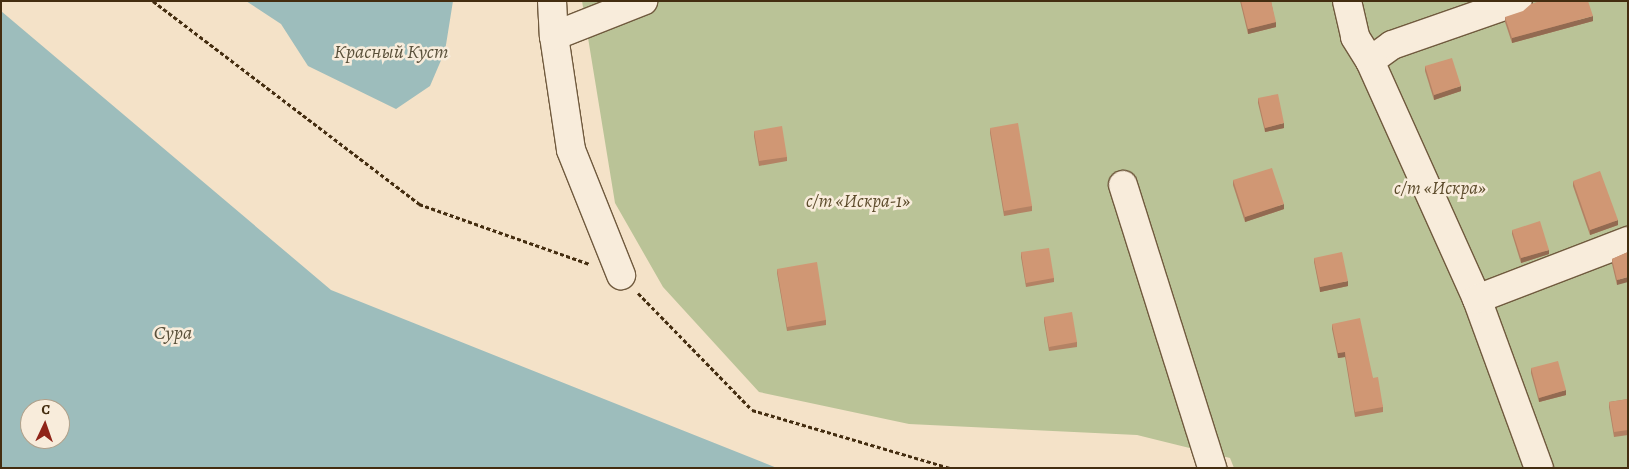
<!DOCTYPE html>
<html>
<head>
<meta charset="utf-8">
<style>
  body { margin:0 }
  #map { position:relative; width:1629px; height:469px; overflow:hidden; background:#f4e2c8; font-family:Alegreya,serif }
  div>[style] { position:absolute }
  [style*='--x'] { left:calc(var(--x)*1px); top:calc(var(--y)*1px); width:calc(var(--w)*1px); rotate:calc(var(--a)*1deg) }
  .green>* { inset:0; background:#bac397 }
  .water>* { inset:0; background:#9dbdbc }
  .path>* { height:3px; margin-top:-1.5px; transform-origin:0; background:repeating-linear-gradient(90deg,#442d10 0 4px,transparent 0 6.5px) }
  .roads { filter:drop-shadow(1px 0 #705a3e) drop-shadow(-1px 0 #705a3e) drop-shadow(0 1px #705a3e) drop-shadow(0 -1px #705a3e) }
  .minor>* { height:28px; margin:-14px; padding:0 14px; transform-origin:14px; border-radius:14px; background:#f8ecdb }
  .wall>* { inset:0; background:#b38264 }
  .shaded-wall>* { inset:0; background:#926a51 }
  .building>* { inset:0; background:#d09774 }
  span { translate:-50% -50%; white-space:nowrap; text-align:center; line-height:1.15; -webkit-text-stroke:5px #f8ecdb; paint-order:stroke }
  .park-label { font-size:19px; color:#5c4b2b; font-style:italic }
  .water-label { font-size:20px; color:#5a513b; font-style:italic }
  .frame { position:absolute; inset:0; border:2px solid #442d10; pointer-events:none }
  .north { position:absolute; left:20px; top:399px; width:50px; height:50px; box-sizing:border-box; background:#f8ecdb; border:1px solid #b0a08a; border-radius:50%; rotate:3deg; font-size:14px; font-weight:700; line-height:20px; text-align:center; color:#442d10 }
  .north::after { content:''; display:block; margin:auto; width:18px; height:22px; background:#8f2418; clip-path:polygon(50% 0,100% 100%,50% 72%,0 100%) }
</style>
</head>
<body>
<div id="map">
  <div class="green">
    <div style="clip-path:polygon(582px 1px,1628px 1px,1628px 468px,1234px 468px,1230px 458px,1137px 435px,909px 424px,759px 392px,663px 287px,615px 203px)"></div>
  </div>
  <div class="water">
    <div style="clip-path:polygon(246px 1px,453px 1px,445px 51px,430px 86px,396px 109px,308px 66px,281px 24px)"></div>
    <div style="clip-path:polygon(evenodd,1px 11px,331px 290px,777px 468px,1px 468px,1px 11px,30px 409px,60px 409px,60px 439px,30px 439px,30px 409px)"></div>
  </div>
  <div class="path">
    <div style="--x:153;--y:1;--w:335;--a:37.3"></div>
    <div style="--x:419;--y:204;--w:180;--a:19.4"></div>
    <div style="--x:638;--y:293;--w:163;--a:45.7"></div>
    <div style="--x:752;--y:410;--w:206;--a:16.3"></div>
  </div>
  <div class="roads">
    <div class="minor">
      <div style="--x:552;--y:1;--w:35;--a:87"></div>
      <div style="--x:554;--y:36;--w:115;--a:81.5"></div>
      <div style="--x:571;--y:150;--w:135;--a:68.2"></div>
      <div style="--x:1347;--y:1;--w:37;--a:77"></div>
      <div style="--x:1355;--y:37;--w:28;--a:58"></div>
      <div style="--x:1370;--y:61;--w:261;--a:65.8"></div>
      <div style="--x:1477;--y:299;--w:180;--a:69.9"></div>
      <div style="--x:554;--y:36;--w:96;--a:-21.5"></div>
      <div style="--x:1370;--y:61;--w:27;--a:-36"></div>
      <div style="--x:1392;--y:45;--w:133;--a:-19.2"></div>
      <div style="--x:1123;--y:185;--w:297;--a:72.5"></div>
      <div style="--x:1477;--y:299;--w:162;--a:-21"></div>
    </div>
  </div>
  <div class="wall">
    <div style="clip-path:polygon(1240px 1px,1271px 1px,1276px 27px,1248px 34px)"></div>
    <div style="clip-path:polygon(1505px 17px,1593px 21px,1512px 43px,1505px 22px)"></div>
    <div style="clip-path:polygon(1425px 66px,1461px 91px,1434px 100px,1425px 71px)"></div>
    <div style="clip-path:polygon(1258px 98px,1284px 128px,1265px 132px,1258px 103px)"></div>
    <div style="clip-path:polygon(990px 128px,1032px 206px,1032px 211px,1004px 216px,990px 133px)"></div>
    <div style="clip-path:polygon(754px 131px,787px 157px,787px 161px,759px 166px,754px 136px)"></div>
    <div style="clip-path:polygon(1233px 180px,1284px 209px,1245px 222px,1233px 185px)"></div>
    <div style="clip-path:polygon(1573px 181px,1618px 225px,1590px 235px,1573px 186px)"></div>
    <div style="clip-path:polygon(1512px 230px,1549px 254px,1521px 263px,1512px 234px)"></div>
    <div style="clip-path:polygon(1021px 252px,1054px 278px,1054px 282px,1026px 287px,1021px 257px)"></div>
    <div style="clip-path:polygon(1628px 252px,1617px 285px,1612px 264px,1612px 259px)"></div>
    <div style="clip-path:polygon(1314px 258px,1348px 286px,1320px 292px,1314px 262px)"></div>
    <div style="clip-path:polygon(777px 269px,826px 320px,826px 325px,787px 331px,777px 273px)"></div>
    <div style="clip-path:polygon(1044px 317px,1077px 342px,1077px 347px,1049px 351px,1044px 322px)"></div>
    <div style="clip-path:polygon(1332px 324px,1373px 378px,1383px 407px,1383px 412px,1355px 417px,1345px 357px,1338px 358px,1332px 329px)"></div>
    <div style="clip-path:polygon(1531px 368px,1566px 395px,1539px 402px,1531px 373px)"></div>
    <div style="clip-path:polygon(1628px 399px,1628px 435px,1614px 437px,1609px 407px,1609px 402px)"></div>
  </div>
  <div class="shaded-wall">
    <div style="clip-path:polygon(1593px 16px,1593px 21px,1512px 43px,1512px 38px)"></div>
    <div style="clip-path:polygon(1276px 22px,1276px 27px,1248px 34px,1248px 29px)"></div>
    <div style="clip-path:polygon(1461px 86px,1461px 91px,1434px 100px,1434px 95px)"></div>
    <div style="clip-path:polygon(1284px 123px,1284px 128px,1265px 132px,1265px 128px)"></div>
    <div style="clip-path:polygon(1284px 204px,1284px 209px,1245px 222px,1245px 217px)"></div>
    <div style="clip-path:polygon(1618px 220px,1618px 225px,1590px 235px,1590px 230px)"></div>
    <div style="clip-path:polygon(1549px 250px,1549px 254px,1521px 263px,1521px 258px)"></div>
    <div style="clip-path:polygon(1628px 277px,1628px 282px,1617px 285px,1617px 280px)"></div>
    <div style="clip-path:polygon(1348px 281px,1348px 286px,1320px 292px,1320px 287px)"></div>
    <div style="clip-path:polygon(1345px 352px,1345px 357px,1338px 358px,1338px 353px)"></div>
    <div style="clip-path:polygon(1566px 390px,1566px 395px,1539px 402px,1539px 398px)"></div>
  </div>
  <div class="building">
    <div style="clip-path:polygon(1241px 1px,1271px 1px,1276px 22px,1248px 29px)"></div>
    <div style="clip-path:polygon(1540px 1px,1588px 1px,1593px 16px,1512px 38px,1505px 17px,1523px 11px,1531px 4px)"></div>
    <div style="clip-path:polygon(1452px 58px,1461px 86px,1434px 95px,1425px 66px)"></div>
    <div style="clip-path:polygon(1278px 94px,1284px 123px,1265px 128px,1258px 98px)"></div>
    <div style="clip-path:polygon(1018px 123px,1032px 206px,1004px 211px,990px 128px)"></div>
    <div style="clip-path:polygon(782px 126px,787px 157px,759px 161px,754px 131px)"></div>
    <div style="clip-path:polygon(1272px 168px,1284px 204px,1245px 217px,1233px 180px)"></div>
    <div style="clip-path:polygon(1600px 171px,1618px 220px,1590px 230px,1573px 181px)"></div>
    <div style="clip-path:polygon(1540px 221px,1549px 250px,1521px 258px,1512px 230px)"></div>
    <div style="clip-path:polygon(1049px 248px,1054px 278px,1026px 283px,1021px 252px)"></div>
    <div style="clip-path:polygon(1342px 252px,1348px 281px,1320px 287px,1314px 258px)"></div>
    <div style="clip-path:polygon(1628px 252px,1628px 277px,1617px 280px,1612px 259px)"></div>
    <div style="clip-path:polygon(817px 262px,826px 320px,787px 327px,777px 269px)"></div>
    <div style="clip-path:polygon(1072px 312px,1077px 342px,1049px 347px,1044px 317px)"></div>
    <div style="clip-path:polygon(1360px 318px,1373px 378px,1378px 377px,1383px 407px,1355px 412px,1345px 352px,1338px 353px,1332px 324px)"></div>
    <div style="clip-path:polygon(1558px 361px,1566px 390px,1539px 398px,1531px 368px)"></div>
    <div style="clip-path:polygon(1628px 399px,1628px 430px,1614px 432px,1609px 402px)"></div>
  </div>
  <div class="park-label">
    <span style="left:1440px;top:189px">с/т «Искра»</span>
    <span style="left:858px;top:202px">с/т «Искра-1»</span>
  </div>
  <div class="water-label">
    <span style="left:391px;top:51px">Красный Куст</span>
    <span style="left:173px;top:332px">Сура</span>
  </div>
  <div class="frame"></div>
  <div class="north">С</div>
</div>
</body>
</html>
